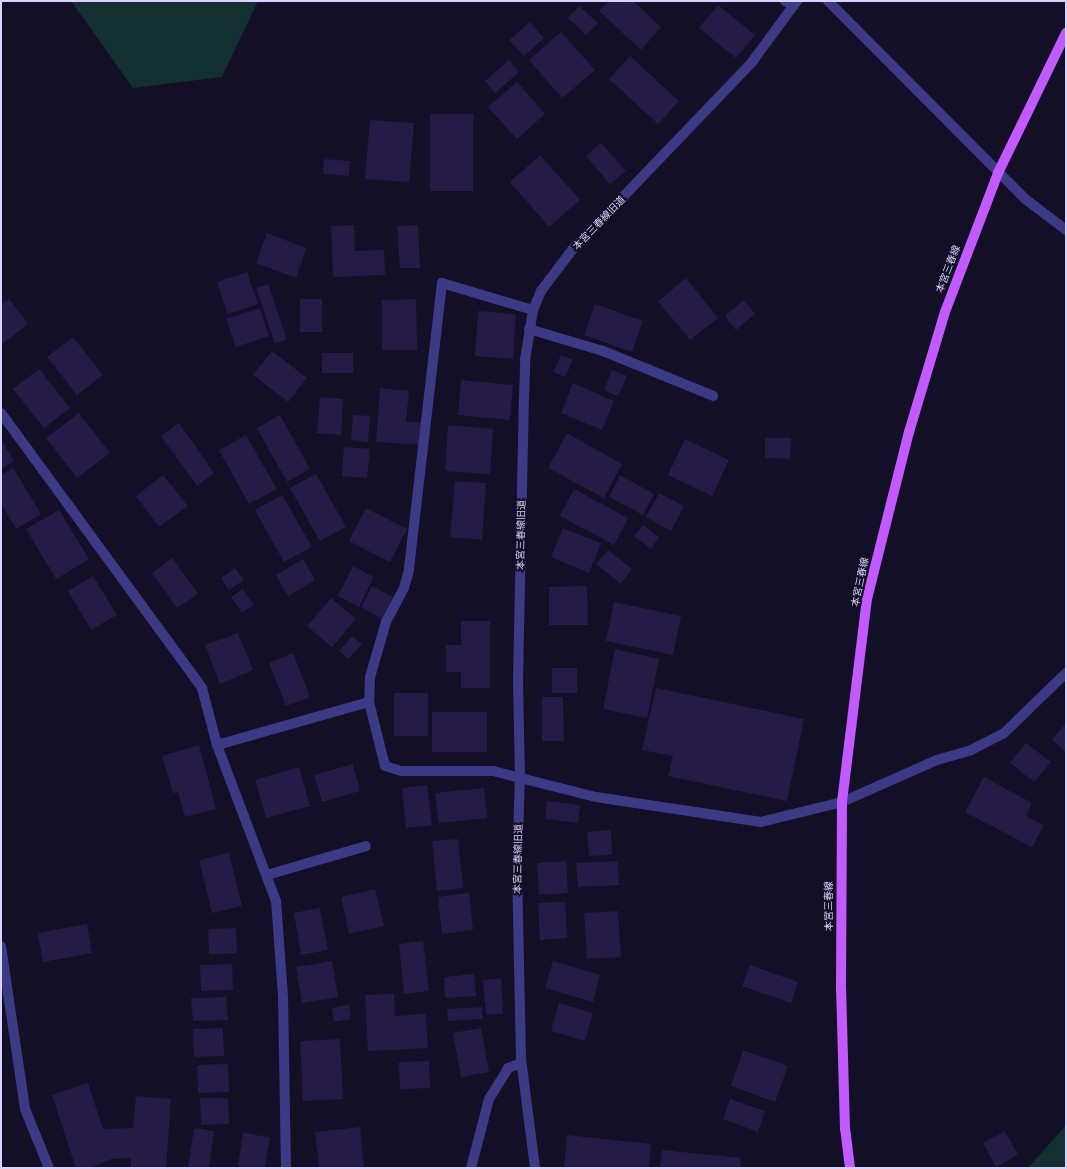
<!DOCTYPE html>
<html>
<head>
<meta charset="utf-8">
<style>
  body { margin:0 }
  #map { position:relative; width:1067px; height:1169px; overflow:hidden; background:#130f26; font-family:"Titillium Web","Noto Sans JP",sans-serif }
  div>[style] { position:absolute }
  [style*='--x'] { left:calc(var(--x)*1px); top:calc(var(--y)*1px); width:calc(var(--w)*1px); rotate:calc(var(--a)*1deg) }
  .green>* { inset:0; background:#12302f }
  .building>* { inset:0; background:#241b47 }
  .minor>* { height:10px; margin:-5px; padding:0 5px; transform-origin:5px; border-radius:5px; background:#3d3a85 }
  .tertiary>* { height:10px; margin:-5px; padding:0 5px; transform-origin:5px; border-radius:5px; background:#3d3a85 }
  .primary>* { height:10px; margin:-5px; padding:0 5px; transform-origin:5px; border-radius:5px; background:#c25bff }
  span { translate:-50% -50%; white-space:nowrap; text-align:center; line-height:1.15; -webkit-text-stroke:4px #130f26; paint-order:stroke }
  .street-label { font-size:10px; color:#d9d4ff }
  .frame { position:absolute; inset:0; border:2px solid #d9d4ff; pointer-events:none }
</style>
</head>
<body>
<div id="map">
  <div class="green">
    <div style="clip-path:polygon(71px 1px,258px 1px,222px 77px,133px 88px)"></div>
    <div style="clip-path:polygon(1066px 1125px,1066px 1168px,1028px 1168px)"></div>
  </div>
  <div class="building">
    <div style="clip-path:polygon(609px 1px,633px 1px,661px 27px,641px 50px,599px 11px)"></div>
    <div style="clip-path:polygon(718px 5px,755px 35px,736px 58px,699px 28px)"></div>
    <div style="clip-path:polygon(579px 6px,598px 23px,586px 35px,568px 18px)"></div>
    <div style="clip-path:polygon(530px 22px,544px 38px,524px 56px,509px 40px)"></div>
    <div style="clip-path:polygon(561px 32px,595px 70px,562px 98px,529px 60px)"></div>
    <div style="clip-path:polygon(630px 56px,679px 101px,658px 124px,609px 79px)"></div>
    <div style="clip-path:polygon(509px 60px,519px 72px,495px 93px,485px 81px)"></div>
    <div style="clip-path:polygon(517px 82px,545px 114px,517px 139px,488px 107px)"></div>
    <div style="clip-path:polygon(430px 114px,473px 114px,473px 191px,430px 191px)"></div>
    <div style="clip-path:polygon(370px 120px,414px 123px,409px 182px,365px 179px)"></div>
    <div style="clip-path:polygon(601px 143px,626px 171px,610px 184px,586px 156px)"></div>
    <div style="clip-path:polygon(540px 155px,580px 200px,549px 227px,510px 182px)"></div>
    <div style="clip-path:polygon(324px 159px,350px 161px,349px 176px,323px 174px)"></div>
    <div style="clip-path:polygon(354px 225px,355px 251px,384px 250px,385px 275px,333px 277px,331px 226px)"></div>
    <div style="clip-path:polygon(418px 225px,420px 268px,400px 268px,397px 226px)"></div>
    <div style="clip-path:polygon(267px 233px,306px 248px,296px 278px,256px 263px)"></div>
    <div style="clip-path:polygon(247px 272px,258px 304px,228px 314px,217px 282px)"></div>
    <div style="clip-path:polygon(686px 278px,718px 318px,690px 340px,658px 301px)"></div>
    <div style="clip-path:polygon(268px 284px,287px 339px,275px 344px,256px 288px)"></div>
    <div style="clip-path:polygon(9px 299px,28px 324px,1px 345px,1px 305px)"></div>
    <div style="clip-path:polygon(300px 299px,322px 299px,322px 332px,300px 332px)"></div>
    <div style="clip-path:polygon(416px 299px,417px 350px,382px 350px,382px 300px)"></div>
    <div style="clip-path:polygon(744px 300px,755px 314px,736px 330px,725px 316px)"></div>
    <div style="clip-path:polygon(595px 304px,643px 321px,632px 352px,584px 335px)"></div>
    <div style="clip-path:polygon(260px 308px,269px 336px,236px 347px,226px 319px)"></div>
    <div style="clip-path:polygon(478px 311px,516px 314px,513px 359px,475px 356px)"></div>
    <div style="clip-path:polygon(73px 337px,103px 375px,77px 395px,47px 357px)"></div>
    <div style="clip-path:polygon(272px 351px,307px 378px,288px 402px,253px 375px)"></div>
    <div style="clip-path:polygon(322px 353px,353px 353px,353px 373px,322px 373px)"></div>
    <div style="clip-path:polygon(561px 355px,573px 360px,565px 377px,553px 372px)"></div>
    <div style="clip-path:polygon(39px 369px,70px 408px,44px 428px,13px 389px)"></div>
    <div style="clip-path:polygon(612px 370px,627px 376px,618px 396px,604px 390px)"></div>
    <div style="clip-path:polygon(461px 380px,513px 385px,510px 420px,458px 415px)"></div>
    <div style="clip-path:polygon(573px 383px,614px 401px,602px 430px,561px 413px)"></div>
    <div style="clip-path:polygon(380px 388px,409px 391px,406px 422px,425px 423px,423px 445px,376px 442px)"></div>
    <div style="clip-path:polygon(320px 397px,343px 399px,341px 435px,317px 433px)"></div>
    <div style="clip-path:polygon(79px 413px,110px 453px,77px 478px,46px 438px)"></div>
    <div style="clip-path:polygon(280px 415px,310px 469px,287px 482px,257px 428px)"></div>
    <div style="clip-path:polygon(353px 415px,370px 416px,368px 442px,351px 440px)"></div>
    <div style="clip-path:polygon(179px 423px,214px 473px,197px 486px,161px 436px)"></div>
    <div style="clip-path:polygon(448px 425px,493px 429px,490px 474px,445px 471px)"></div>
    <div style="clip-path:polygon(567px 433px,622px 464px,604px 498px,548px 468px)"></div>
    <div style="clip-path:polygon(246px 435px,277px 489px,249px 504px,219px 450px)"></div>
    <div style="clip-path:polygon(765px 438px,791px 438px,790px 459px,765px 458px)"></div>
    <div style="clip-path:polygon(1px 439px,14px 461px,1px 469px)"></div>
    <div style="clip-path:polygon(685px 439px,729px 460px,712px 496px,668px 475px)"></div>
    <div style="clip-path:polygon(344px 447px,370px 449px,367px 478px,342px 476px)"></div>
    <div style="clip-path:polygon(13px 468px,41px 514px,16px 529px,1px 504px,1px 475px)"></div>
    <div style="clip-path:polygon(316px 474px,346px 527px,320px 541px,290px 488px)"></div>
    <div style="clip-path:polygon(163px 475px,188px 506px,159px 527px,136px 496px)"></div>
    <div style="clip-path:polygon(620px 475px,654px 494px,643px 515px,609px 497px)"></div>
    <div style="clip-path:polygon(455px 481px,486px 483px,482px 540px,450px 537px)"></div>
    <div style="clip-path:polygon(574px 489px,628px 518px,614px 545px,560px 516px)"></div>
    <div style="clip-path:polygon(659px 493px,684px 506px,671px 531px,646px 517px)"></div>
    <div style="clip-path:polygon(282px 495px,312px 547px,284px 562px,255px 510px)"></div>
    <div style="clip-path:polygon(366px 508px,407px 529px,390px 562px,349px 541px)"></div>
    <div style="clip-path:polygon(59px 510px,89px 559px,56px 579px,26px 529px)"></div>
    <div style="clip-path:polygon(643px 525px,659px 537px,651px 549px,634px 536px)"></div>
    <div style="clip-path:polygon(563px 528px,601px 543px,589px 573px,551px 557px)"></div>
    <div style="clip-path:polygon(608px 550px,632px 569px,621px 584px,596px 564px)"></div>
    <div style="clip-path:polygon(172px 558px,198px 594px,177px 608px,152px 573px)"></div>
    <div style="clip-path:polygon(303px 559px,315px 580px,288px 596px,276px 575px)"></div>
    <div style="clip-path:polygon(353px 566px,374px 577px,359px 607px,338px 596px)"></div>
    <div style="clip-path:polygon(235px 568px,244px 580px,229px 590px,221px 578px)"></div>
    <div style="clip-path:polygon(93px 576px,117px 615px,91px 630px,68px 591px)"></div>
    <div style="clip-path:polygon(372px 586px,393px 597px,383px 619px,361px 607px)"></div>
    <div style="clip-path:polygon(587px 586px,588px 625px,549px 625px,549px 587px)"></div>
    <div style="clip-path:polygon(243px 589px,254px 605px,242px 613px,231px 597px)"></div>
    <div style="clip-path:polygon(331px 598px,356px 619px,332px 647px,307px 626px)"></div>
    <div style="clip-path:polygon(614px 602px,681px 616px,673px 655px,606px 641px)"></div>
    <div style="clip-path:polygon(461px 621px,490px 621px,490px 688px,461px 688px,461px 672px,446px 672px,446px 645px,461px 645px)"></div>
    <div style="clip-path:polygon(238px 633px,253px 670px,220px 684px,205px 645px)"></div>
    <div style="clip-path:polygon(352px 636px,362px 644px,348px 659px,339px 651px)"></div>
    <div style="clip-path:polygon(615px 649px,659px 659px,647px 718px,603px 709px)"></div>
    <div style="clip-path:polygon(293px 653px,310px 697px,286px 706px,269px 663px)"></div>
    <div style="clip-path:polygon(552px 668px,577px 668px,577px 693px,552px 693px)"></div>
    <div style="clip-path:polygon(656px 688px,804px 719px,787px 801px,668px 776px,673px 756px,642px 750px)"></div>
    <div style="clip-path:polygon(394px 693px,428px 693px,428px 736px,394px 736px)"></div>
    <div style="clip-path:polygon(542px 697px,563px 697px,564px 741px,542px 741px)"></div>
    <div style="clip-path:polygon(432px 712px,487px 712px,487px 752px,432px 752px)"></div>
    <div style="clip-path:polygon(1066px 723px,1066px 752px,1052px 740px)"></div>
    <div style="clip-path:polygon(1026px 743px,1051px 762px,1034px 782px,1010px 763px)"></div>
    <div style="clip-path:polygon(199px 745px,216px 809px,185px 817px,178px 792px,173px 793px,162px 756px)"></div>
    <div style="clip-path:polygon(353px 764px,360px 791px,322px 802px,314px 775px)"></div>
    <div style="clip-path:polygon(299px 767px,310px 806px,266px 818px,255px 780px)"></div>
    <div style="clip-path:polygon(984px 777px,1032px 803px,1026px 816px,1044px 825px,1032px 847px,965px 812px)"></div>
    <div style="clip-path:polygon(427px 785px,432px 825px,406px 828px,402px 788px)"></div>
    <div style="clip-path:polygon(484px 788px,487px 818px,439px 823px,435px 793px)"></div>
    <div style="clip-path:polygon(547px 801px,580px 805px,578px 823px,545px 819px)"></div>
    <div style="clip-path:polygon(611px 830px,612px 855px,589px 856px,587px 832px)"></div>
    <div style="clip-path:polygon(458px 839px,463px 888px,437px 891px,432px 841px)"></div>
    <div style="clip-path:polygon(229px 853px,242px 906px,212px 913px,199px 860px)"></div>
    <div style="clip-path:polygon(566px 861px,568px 893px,539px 895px,537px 863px)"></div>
    <div style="clip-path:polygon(618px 861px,619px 885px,578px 887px,576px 863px)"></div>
    <div style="clip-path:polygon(375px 889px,384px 926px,349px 934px,341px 897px)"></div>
    <div style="clip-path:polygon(469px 893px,473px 930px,442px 934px,438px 897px)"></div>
    <div style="clip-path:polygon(565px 902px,567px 938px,540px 940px,538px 903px)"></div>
    <div style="clip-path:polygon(320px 908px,328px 950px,301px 955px,294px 913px)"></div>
    <div style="clip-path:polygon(618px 911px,621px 957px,587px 959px,584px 913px)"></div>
    <div style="clip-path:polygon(87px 924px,92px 953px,43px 962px,38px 933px)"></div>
    <div style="clip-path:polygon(236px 928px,237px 953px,209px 954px,208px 929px)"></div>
    <div style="clip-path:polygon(423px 941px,429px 991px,404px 994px,399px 944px)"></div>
    <div style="clip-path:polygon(332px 961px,338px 997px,302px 1003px,296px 967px)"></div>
    <div style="clip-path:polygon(553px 961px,600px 975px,593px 1002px,545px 988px)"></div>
    <div style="clip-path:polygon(232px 964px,233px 990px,201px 991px,200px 965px)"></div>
    <div style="clip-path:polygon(750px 965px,798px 982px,791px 1003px,742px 986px)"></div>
    <div style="clip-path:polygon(474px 974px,476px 996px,445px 998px,444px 977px)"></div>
    <div style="clip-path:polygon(501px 978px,503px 1014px,486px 1015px,483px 980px)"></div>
    <div style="clip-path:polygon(394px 994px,395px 1016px,426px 1014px,428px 1048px,368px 1051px,365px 995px)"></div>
    <div style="clip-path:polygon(226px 997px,228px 1020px,193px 1021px,191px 998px)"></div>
    <div style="clip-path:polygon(559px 1003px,593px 1013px,585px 1041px,551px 1031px)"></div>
    <div style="clip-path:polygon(349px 1005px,351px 1019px,334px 1022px,332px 1008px)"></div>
    <div style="clip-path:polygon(482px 1007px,483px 1019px,448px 1021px,447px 1009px)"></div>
    <div style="clip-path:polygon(223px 1028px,224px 1056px,194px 1057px,193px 1029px)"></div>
    <div style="clip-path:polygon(481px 1028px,489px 1072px,461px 1077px,453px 1033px)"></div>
    <div style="clip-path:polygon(340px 1039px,343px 1099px,303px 1101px,300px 1041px)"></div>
    <div style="clip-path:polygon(743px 1050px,788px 1066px,775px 1102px,731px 1086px)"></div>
    <div style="clip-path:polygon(429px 1061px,430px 1088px,400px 1089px,399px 1062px)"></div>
    <div style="clip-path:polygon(228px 1064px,229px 1092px,198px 1093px,197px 1065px)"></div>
    <div style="clip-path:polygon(88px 1083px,103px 1129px,133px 1128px,136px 1096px,171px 1099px,166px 1168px,131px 1167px,131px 1158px,112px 1159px,89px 1168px,76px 1168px,52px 1095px)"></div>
    <div style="clip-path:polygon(200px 1098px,228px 1098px,229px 1124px,201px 1125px)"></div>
    <div style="clip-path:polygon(730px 1099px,765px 1111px,758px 1132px,723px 1119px)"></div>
    <div style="clip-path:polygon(360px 1127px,364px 1168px,319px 1168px,315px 1132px)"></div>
    <div style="clip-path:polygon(194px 1128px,214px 1131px,209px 1168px,188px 1168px)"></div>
    <div style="clip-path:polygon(1005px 1131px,1018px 1155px,996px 1167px,983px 1143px)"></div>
    <div style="clip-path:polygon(243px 1133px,270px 1137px,265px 1168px,238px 1166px)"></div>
    <div style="clip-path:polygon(567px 1135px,651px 1144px,649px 1168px,564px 1168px)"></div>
    <div style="clip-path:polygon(662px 1150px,741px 1158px,740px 1168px,660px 1168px)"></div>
  </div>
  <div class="minor">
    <div style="--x:785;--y:1;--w:10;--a:29"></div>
    <div style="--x:828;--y:1;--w:278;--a:45.1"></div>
    <div style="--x:1024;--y:198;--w:53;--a:37.3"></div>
    <div style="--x:533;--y:310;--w:95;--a:-163.5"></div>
    <div style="--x:442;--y:283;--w:289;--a:96.6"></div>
    <div style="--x:409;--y:570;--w:19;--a:106"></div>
    <div style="--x:404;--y:588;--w:38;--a:118"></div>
    <div style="--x:386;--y:622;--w:57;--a:106.2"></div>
    <div style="--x:370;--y:677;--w:25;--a:92"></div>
    <div style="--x:369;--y:702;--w:66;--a:76"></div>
    <div style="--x:385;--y:766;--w:17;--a:17"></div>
    <div style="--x:401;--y:771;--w:92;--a:0"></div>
    <div style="--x:493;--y:771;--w:106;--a:14.2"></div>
    <div style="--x:596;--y:797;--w:167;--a:8.6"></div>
    <div style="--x:761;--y:822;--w:83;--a:-13.9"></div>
    <div style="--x:842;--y:802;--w:104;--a:-23.9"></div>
    <div style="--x:937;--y:760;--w:35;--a:-16"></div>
    <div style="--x:971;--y:750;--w:36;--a:-27"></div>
    <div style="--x:1003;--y:734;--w:88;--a:-44.1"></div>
    <div style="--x:529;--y:329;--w:77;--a:16.6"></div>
    <div style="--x:603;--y:351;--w:119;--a:22.2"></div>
    <div style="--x:1;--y:413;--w:341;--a:53.8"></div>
    <div style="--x:202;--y:688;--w:59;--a:75.3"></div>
    <div style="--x:217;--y:745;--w:167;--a:69.3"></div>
    <div style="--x:276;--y:901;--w:96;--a:85.8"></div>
    <div style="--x:283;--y:997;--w:171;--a:89"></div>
    <div style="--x:217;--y:745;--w:158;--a:-15.8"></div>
    <div style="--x:267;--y:875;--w:103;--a:-16.3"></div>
    <div style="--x:471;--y:1168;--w:71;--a:-75.4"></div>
    <div style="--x:489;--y:1099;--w:36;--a:-58"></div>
    <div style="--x:508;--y:1068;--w:14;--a:-21"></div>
    <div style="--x:535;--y:1168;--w:110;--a:-97.3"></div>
    <div style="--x:521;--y:1059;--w:189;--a:-91.2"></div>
    <div style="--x:517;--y:870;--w:93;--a:-88.2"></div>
    <div style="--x:520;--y:777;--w:97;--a:-91.2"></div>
    <div style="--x:518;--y:680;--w:282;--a:-88.8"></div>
    <div style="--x:524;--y:398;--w:38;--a:-88"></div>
    <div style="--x:525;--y:360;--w:51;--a:-80.9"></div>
    <div style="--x:533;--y:310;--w:21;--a:-67"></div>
    <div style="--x:541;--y:291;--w:51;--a:-52.9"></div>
    <div style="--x:572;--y:250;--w:260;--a:-46.2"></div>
    <div style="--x:752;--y:62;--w:76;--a:-53.6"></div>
  </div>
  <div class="tertiary">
    <div style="--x:1;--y:946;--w:165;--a:81.6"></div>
    <div style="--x:25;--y:1109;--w:64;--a:67.9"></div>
  </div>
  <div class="primary">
    <div style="--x:850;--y:1168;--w:39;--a:-97"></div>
    <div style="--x:845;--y:1129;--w:140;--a:-91.6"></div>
    <div style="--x:841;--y:989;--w:187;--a:-89.7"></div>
    <div style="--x:842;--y:802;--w:205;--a:-83"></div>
    <div style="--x:867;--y:599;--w:172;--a:-75.9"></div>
    <div style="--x:909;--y:432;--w:125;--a:-73.3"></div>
    <div style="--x:945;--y:312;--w:149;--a:-69.1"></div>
    <div style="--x:998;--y:173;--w:156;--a:-64.1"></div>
  </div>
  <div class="street-label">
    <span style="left:599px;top:223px;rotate:-46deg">本宮三春線旧道</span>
    <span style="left:948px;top:269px;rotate:-69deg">本宮三春線</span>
    <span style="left:521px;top:535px;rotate:-89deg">本宮三春線旧道</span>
    <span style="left:860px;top:582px;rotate:-78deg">本宮三春線</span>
    <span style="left:518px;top:859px;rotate:-89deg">本宮三春線旧道</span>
    <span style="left:829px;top:906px;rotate:-90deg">本宮三春線</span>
  </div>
  <div class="frame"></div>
</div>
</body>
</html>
